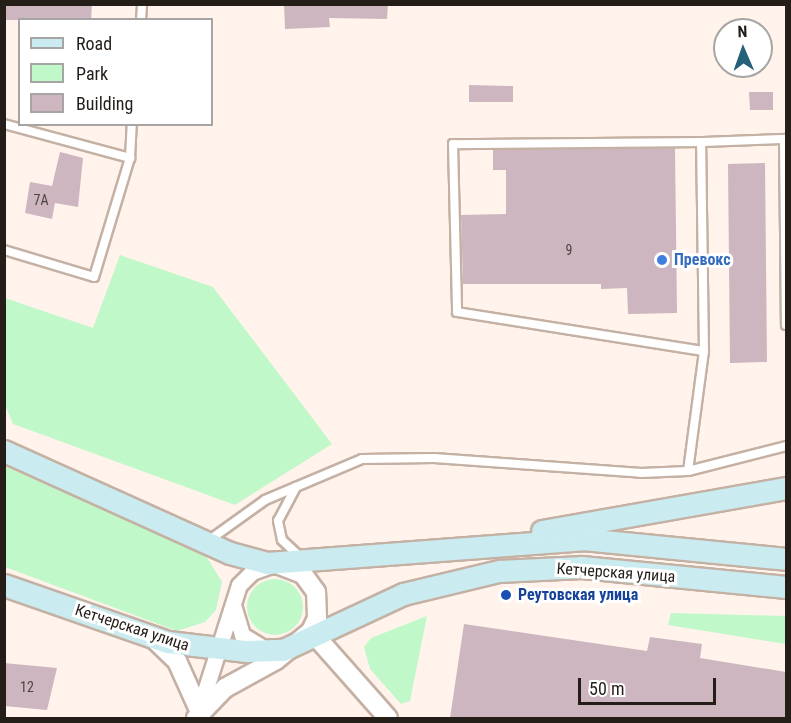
<!DOCTYPE html>
<html>
<head>
<meta charset="utf-8">
<style>
  body { margin:0 }
  #map { position:relative; width:791px; height:723px; overflow:hidden; background:#fff3eb; font-family:"Roboto Condensed",sans-serif }
  div>[style] { position:absolute }
  [style*='--x'] { left:calc(var(--x)*1px); top:calc(var(--y)*1px); width:calc(var(--w)*1px); rotate:calc(var(--a)*1deg) }
  .green>* { inset:0; background:#c1f8c9 }
  .round { border-radius:50% }
  .building>* { inset:0; background:#cdb6bf }
  .roads { filter:drop-shadow(2px 0 #c4b1a4) drop-shadow(-2px 0 #c4b1a4) drop-shadow(0 2px #c4b1a4) drop-shadow(0 -2px #c4b1a4) }
  .service>* { height:8px; margin:-4px; padding:0 4px; transform-origin:4px; border-radius:4px; background:#fff }
  .minor>* { height:15px; margin:-7.5px; padding:0 7.5px; transform-origin:7.5px; border-radius:7.5px; background:#fff }
  .tertiary>* { height:18px; margin:-9px; padding:0 9px; transform-origin:9px; border-radius:9px; background:#fff }
  .secondary>* { height:21px; margin:-10.5px; padding:0 10.5px; transform-origin:10.5px; border-radius:10.5px; background:#caecf0 }
  .dots>* { width:16px; height:16px; translate:-50% -50%; box-sizing:border-box; border:3px solid #fff; border-radius:50% }
  span { translate:-50% -50%; white-space:nowrap; text-align:center; line-height:1.15; -webkit-text-stroke:6px #fff; paint-order:stroke }
  .number-label { font-size:14px; color:#4e4342 }
  .number-label span { -webkit-text-stroke-width:0 }
  .shop-label { font-size:16px; color:#366cbe; font-weight:700 }
  .left { translate:0 -50%; text-align:left }
  .street-label { font-size:16px; color:#241d18 }
  .transit-label { font-size:16px; color:#164399; font-weight:700 }
  .frame { position:absolute; inset:0; border:6px solid #241d18; pointer-events:none }
  .legend { position:absolute; left:18px; top:18px; width:195px; height:108px; box-sizing:border-box; background:#fff; border:2px solid #a7a5a3; margin:0; padding:8px 10px; list-style:none; font-size:18px; color:#241d18 }
  .legend li { display:flex; align-items:center; gap:12px; height:30px }
  .legend b { width:30px; border:2px solid #a7a5a3 }
  .north { position:absolute; left:713px; top:18px; width:60px; height:60px; box-sizing:border-box; background:#fff; border:2px solid #a7a5a3; border-radius:50%; rotate:358deg; font-size:16px; font-weight:700; line-height:24px; text-align:center; color:#241d18 }
  .north::after { content:''; display:block; margin:auto; width:21px; height:27px; background:#256179; clip-path:polygon(50% 0,100% 100%,50% 72%,0 100%) }
  .scale { position:absolute; left:578px; top:678px; width:138px; height:27px; box-sizing:border-box; border:3px solid #241d18; border-top:0; padding-left:8px; font-size:18px; line-height:21px; white-space:nowrap; color:#241d18; -webkit-text-stroke:4px #fff; paint-order:stroke }
</style>
</head>
<body>
<div id="map">
  <div class="green">
    <div style="clip-path:polygon(120px 255px,213px 287px,332px 444px,235px 505px,13px 424px,5px 405px,5px 298px,93px 328px)"></div>
    <div style="clip-path:polygon(4px 466px,203px 551px,222px 582px,216px 610px,205px 622px,177px 631px,5px 567px)"></div>
    <div class="round" style="left:247px;top:579px;width:56px;height:56px"></div>
    <div style="clip-path:polygon(671px 613px,786px 616px,786px 644px,668px 625px)"></div>
    <div style="clip-path:polygon(427px 616px,410px 701px,401px 704px,370px 669px,364px 647px,371px 638px)"></div>
  </div>
  <div class="building">
    <div style="clip-path:polygon(4px 4px,92px 4px,91px 20px,4px 20px)"></div>
    <div style="clip-path:polygon(284px 4px,388px 4px,387px 19px,329px 18px,330px 27px,285px 29px)"></div>
    <div style="clip-path:polygon(469px 85px,513px 86px,513px 102px,469px 102px)"></div>
    <div style="clip-path:polygon(749px 92px,773px 92px,773px 110px,750px 110px)"></div>
    <div style="clip-path:polygon(675px 148px,677px 313px,628px 314px,627px 288px,601px 289px,601px 284px,463px 284px,461px 215px,506px 214px,506px 170px,493px 170px,493px 150px)"></div>
    <div style="clip-path:polygon(60px 152px,83px 158px,78px 207px,55px 203px,52px 219px,25px 213px,30px 182px,52px 186px)"></div>
    <div style="clip-path:polygon(765px 163px,767px 362px,730px 363px,728px 164px)"></div>
    <div style="clip-path:polygon(464px 624px,647px 651px,650px 637px,702px 644px,700px 658px,786px 672px,786px 718px,450px 718px)"></div>
    <div style="clip-path:polygon(4px 663px,57px 668px,47px 710px,4px 706px)"></div>
  </div>
  <div class="roads">
    <div class="service">
      <div style="--x:141;--y:20;--w:16;--a:-86"></div>
      <div style="--x:4;--y:124;--w:131;--a:15.1"></div>
      <div style="--x:130;--y:158;--w:34;--a:-87"></div>
      <div style="--x:701;--y:142;--w:83;--a:-2.1"></div>
      <div style="--x:784;--y:139;--w:186;--a:89.4"></div>
      <div style="--x:4;--y:250;--w:94;--a:16.7"></div>
      <div style="--x:94;--y:277;--w:124;--a:-73.2"></div>
      <div style="--x:688;--y:471;--w:121;--a:-82.4"></div>
      <div style="--x:704;--y:351;--w:209;--a:-90.8"></div>
      <div style="--x:701;--y:142;--w:248;--a:179.5"></div>
      <div style="--x:453;--y:144;--w:168;--a:88.6"></div>
      <div style="--x:457;--y:312;--w:250;--a:9"></div>
      <div style="--x:296;--y:487;--w:38;--a:118"></div>
      <div style="--x:278;--y:521;--w:19;--a:78"></div>
      <div style="--x:282;--y:540;--w:25;--a:43"></div>
      <div style="--x:208;--y:541;--w:70;--a:-35.7"></div>
      <div style="--x:265;--y:500;--w:105;--a:-22.9"></div>
      <div style="--x:362;--y:459;--w:72;--a:-0.8"></div>
      <div style="--x:434;--y:458;--w:208;--a:4.1"></div>
      <div style="--x:641;--y:473;--w:47;--a:-2.4"></div>
      <div style="--x:688;--y:471;--w:101;--a:-14.3"></div>
    </div>
    <div class="minor">
      <div style="--x:233;--y:605;--w:31;--a:73"></div>
      <div style="--x:242;--y:635;--w:27;--a:31"></div>
      <div style="--x:199;--y:710;--w:131;--a:-72.3"></div>
      <div style="--x:239;--y:585;--w:18;--a:-45"></div>
      <div style="--x:252;--y:572;--w:20;--a:-20"></div>
    </div>
    <div class="tertiary">
      <div style="--x:311;--y:631;--w:116;--a:48.5"></div>
      <div style="--x:152;--y:637;--w:35;--a:44"></div>
      <div style="--x:177;--y:661;--w:54;--a:65.8"></div>
      <div style="--x:196;--y:718;--w:42;--a:-46"></div>
      <div style="--x:225;--y:688;--w:58;--a:-28.8"></div>
      <div style="--x:276;--y:660;--w:45;--a:-39.6"></div>
      <div style="--x:311;--y:631;--w:14;--a:-65"></div>
      <div style="--x:317;--y:618;--w:26;--a:-92"></div>
      <div style="--x:316;--y:592;--w:22;--a:-126"></div>
      <div style="--x:303;--y:574;--w:25;--a:-159"></div>
    </div>
    <div class="secondary">
      <div style="--x:4;--y:451;--w:248;--a:24.3"></div>
      <div style="--x:230;--y:553;--w:38;--a:15"></div>
      <div style="--x:267;--y:563;--w:317;--a:-4.3"></div>
      <div style="--x:583;--y:539;--w:204;--a:5.6"></div>
      <div style="--x:542;--y:531;--w:248;--a:-10"></div>
      <div style="--x:4;--y:585;--w:174;--a:19.2"></div>
      <div style="--x:168;--y:642;--w:79;--a:6.6"></div>
      <div style="--x:246;--y:651;--w:37;--a:-2"></div>
      <div style="--x:283;--y:650;--w:132;--a:-25"></div>
      <div style="--x:403;--y:594;--w:99;--a:-13.5"></div>
      <div style="--x:499;--y:571;--w:83;--a:-2.8"></div>
      <div style="--x:582;--y:567;--w:205;--a:5.6"></div>
    </div>
  </div>
  <div class="dots">
    <div style="left:662px;top:260px;background:#3f7fe0"></div>
    <div style="left:506px;top:595px;background:#1a4fb4"></div>
  </div>
  <div class="number-label">
    <span style="left:41px;top:200px">7А</span>
    <span style="left:569px;top:250px">9</span>
    <span style="left:27px;top:687px">12</span>
  </div>
  <div class="shop-label">
    <span class="left" style="left:674px;top:260px">Превокс</span>
  </div>
  <div class="street-label">
    <span style="left:616px;top:573px;rotate:4deg">Кетчерская улица</span>
    <span style="left:132px;top:628px;rotate:18deg">Кетчерская улица</span>
  </div>
  <div class="transit-label">
    <span class="left" style="left:518px;top:595px">Реутовская улица</span>
  </div>
  <div class="frame"></div>
  <ul class="legend">
  <li><b style="height:8px;background:#caecf0"></b>Road</li>
  <li><b style="height:16px;background:#c1f8c9"></b>Park</li>
  <li><b style="height:16px;background:#cdb6bf"></b>Building</li>
  </ul>
  <div class="north">N</div>
  <div class="scale">50 m</div>
</div>
</body>
</html>
